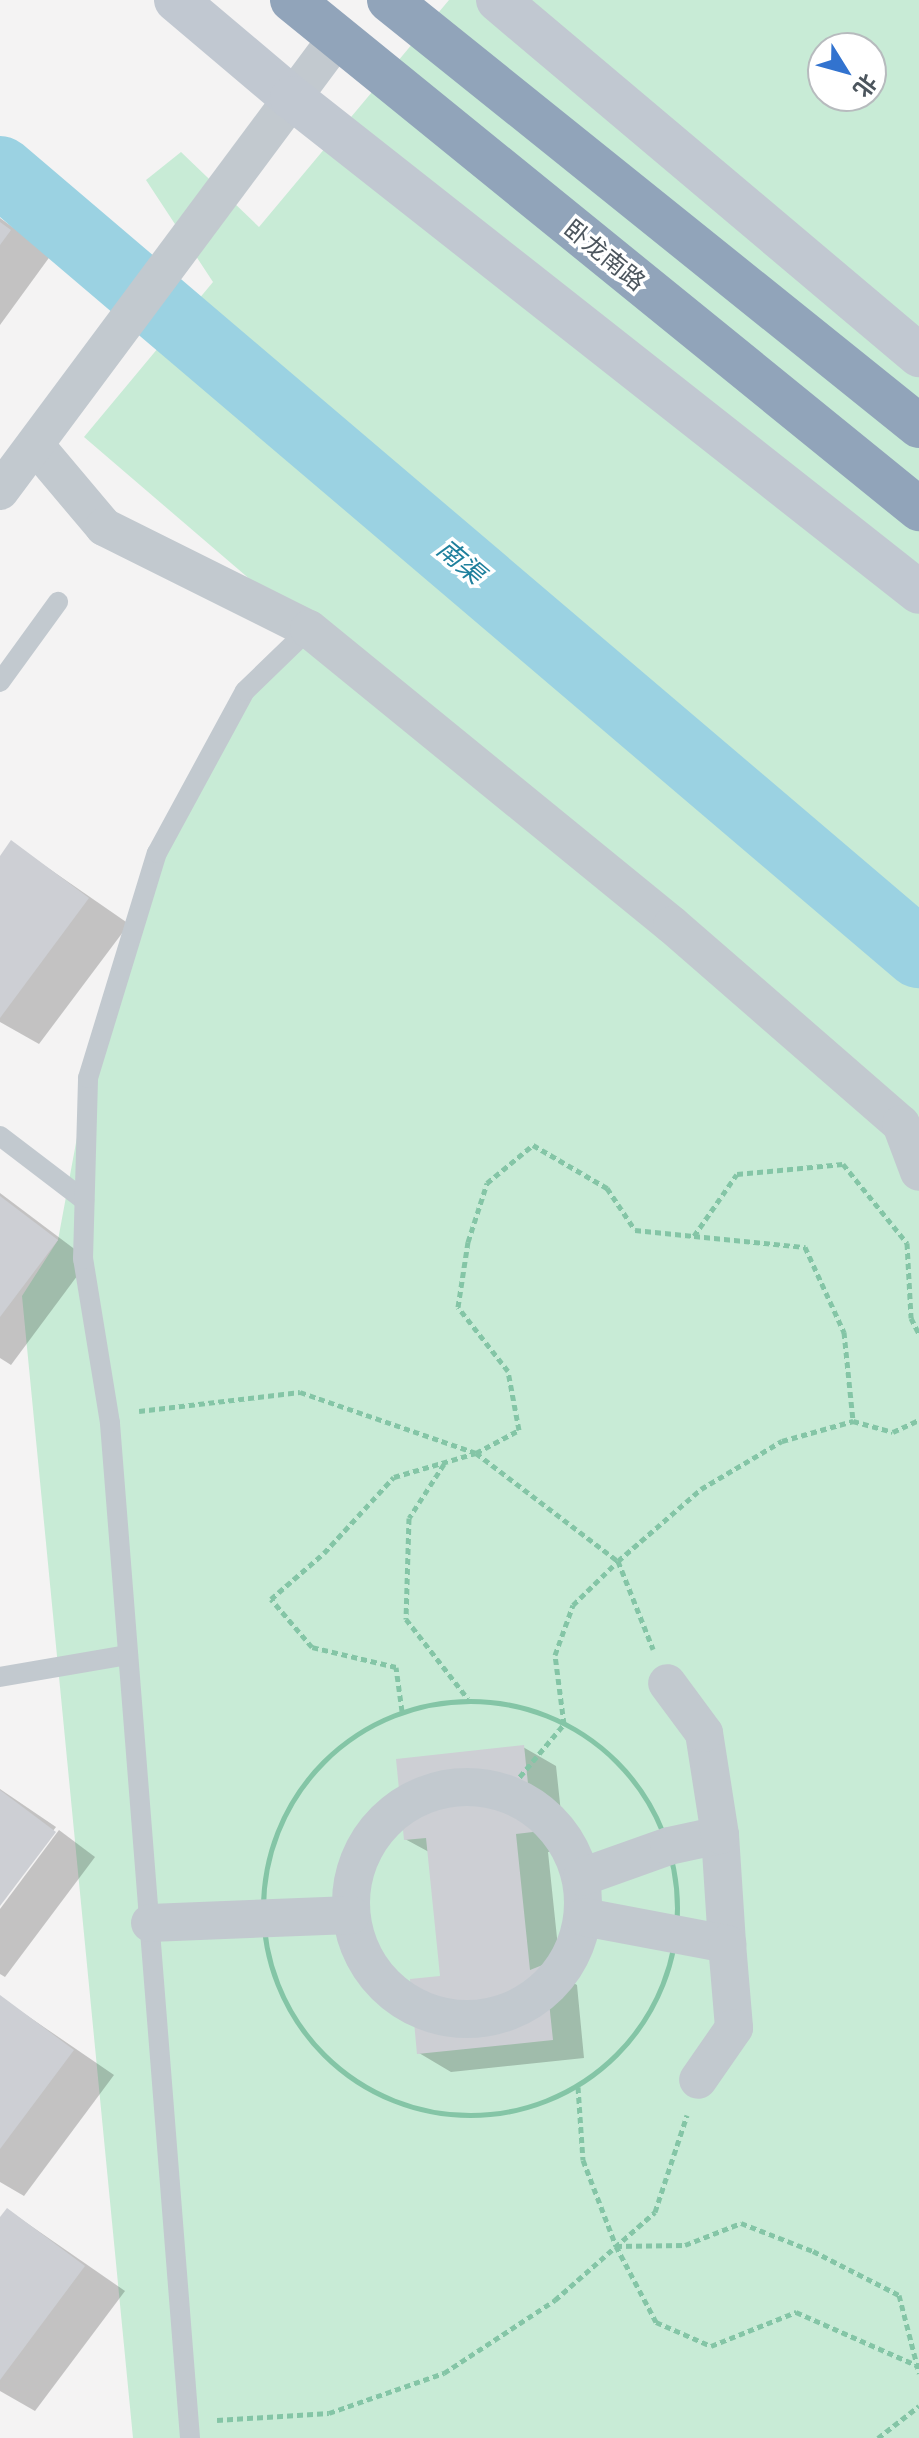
<!DOCTYPE html>
<html>
<head>
<meta charset="utf-8">
<style>
  body { margin:0 }
  #map { position:relative; width:919px; height:2438px; overflow:hidden; background:#f4f3f3; font-family:"Fira Sans","Noto Sans SC",sans-serif }
  div>[style] { position:absolute }
  [style*='--x'] { left:calc(var(--x)*1px); top:calc(var(--y)*1px); width:calc(var(--w)*1px); rotate:calc(var(--a)*1deg) }
  .green>* { inset:0; background:#c8ebd6 }
  .shadow>* { inset:0; background:#0003 }
  .river>* { height:70px; margin:-35px; padding:0 35px; transform-origin:35px; border-radius:35px; background:#9bd2e2 }
  .building>* { inset:0; background:#cdcfd4 }
  .path>* { height:5px; margin-top:-2.5px; transform-origin:0; background:repeating-linear-gradient(90deg,#84c5a6 0 6px,transparent 0 10px) }
  .path>.ring { margin:-2.5px; padding:0; box-sizing:content-box; background:none; border:5px solid #84c5a6; border-radius:50% }
  .lane>* { height:20px; margin:-10px; padding:0 10px; transform-origin:10px; border-radius:10px; background:#c2c9cf }
  .street>* { height:38px; margin:-19px; padding:0 19px; transform-origin:19px; border-radius:19px; background:#c2c9cf }
  .street>.ring { margin:-19px; padding:0; box-sizing:content-box; background:none; border:38px solid #c2c9cf; border-radius:50% }
  .secondary>* { height:44px; margin:-22px; padding:0 22px; transform-origin:22px; border-radius:22px; background:#c1c8d1 }
  .highway>* { height:44px; margin:-22px; padding:0 22px; transform-origin:22px; border-radius:22px; background:#91a4ba }
  span { translate:-50% -50%; white-space:nowrap; text-align:center; line-height:1.15; -webkit-text-stroke:7px #fff; paint-order:stroke }
  .street-label { font-size:24px; color:#4c555d }
  .water-label { font-size:26px; color:#1f809d; font-style:italic }
  .north { position:absolute; left:807px; top:32px; width:80px; height:80px; box-sizing:border-box; background:#fff; border:2px solid #b7bbbe; border-radius:50%; rotate:127deg; font-size:22px; font-weight:700; line-height:32px; text-align:center; color:#4c555d }
  .north::after { content:''; display:block; margin:auto; width:28px; height:36px; background:#3273cf; clip-path:polygon(50% 0,100% 100%,50% 72%,0 100%) }
</style>
</head>
<body>
<div id="map">
  <div class="green">
    <div style="clip-path:polygon(evenodd,449px 0,919px 0,919px 2438px,133px 2438px,22px 1296px,58px 1240px,88px 1078px,157px 853px,245px 691px,309px 630px,84px 437px,213px 282px,146px 180px,181px 152px,259px 227px,449px 0,823px 48px,871px 48px,871px 96px,823px 96px,823px 48px)"></div>
  </div>
  <div class="shadow">
    <div style="clip-path:polygon(0 218px,51px 255px,0 325px)"></div>
    <div style="clip-path:polygon(12px 843px,129px 924px,39px 1044px,0 1022px,0 859px)"></div>
    <div style="clip-path:polygon(0 1193px,89px 1260px,11px 1365px,0 1358px)"></div>
    <div style="clip-path:polygon(523px 1747px,556px 1766px,565px 1850px,548px 1852px,561px 1976px,577px 1985px,584px 2058px,451px 2072px,419px 2053px,442px 1978px,429px 1852px,405px 1839px)"></div>
    <div style="clip-path:polygon(0 1789px,56px 1827px,0 1903px)"></div>
    <div style="clip-path:polygon(59px 1830px,95px 1857px,5px 1977px,0 1974px,0 1909px)"></div>
    <div style="clip-path:polygon(0 1997px,114px 2075px,24px 2196px,0 2182px)"></div>
    <div style="clip-path:polygon(8px 2210px,125px 2291px,35px 2411px,0 2391px,0 2221px)"></div>
  </div>
  <div class="river">
    <div style="--x:0;--y:171;--w:1207;--a:40.4"></div>
  </div>
  <div class="building">
    <div style="clip-path:polygon(0 222px,11px 230px,0 245px)"></div>
    <div style="clip-path:polygon(11px 840px,89px 898px,0 1018px,0 856px)"></div>
    <div style="clip-path:polygon(0 1196px,58px 1240px,0 1317px)"></div>
    <div style="clip-path:polygon(524px 1745px,533px 1832px,516px 1834px,530px 1970px,545px 1964px,553px 2040px,417px 2054px,410px 1979px,440px 1976px,426px 1838px,404px 1840px,396px 1759px)"></div>
    <div style="clip-path:polygon(0 1790px,56px 1832px,0 1906px)"></div>
    <div style="clip-path:polygon(0 1995px,74px 2050px,0 2149px)"></div>
    <div style="clip-path:polygon(7px 2208px,85px 2266px,0 2380px,0 2217px)"></div>
  </div>
  <div class="path">
    <div style="--x:694;--y:1236;--w:112;--a:5.7"></div>
    <div style="--x:805;--y:1247;--w:94;--a:65.4"></div>
    <div style="--x:844;--y:1332;--w:89;--a:84.2"></div>
    <div style="--x:139;--y:1411;--w:162;--a:-6.7"></div>
    <div style="--x:300;--y:1392;--w:186;--a:19.1"></div>
    <div style="--x:476;--y:1453;--w:178;--a:37.3"></div>
    <div style="--x:618;--y:1561;--w:95;--a:68.3"></div>
    <div style="--x:444;--y:1464;--w:64;--a:122.9"></div>
    <div style="--x:409;--y:1518;--w:101;--a:91.7"></div>
    <div style="--x:406;--y:1619;--w:101;--a:52.2"></div>
    <div class="ring" style="left:263px;top:1701px;width:409px;height:409px"></div>
    <div style="--x:402;--y:1711;--w:44;--a:-97.8"></div>
    <div style="--x:396;--y:1667;--w:86;--a:-166.6"></div>
    <div style="--x:312;--y:1647;--w:63;--a:-130.5"></div>
    <div style="--x:271;--y:1599;--w:70;--a:-41"></div>
    <div style="--x:324;--y:1553;--w:103;--a:-47.4"></div>
    <div style="--x:394;--y:1477;--w:85;--a:-16.3"></div>
    <div style="--x:476;--y:1453;--w:49;--a:-28.1"></div>
    <div style="--x:519;--y:1430;--w:60;--a:-100.6"></div>
    <div style="--x:508;--y:1371;--w:81;--a:-128"></div>
    <div style="--x:458;--y:1307;--w:66;--a:-81.3"></div>
    <div style="--x:468;--y:1242;--w:62;--a:-72.1"></div>
    <div style="--x:487;--y:1183;--w:60;--a:-39.6"></div>
    <div style="--x:533;--y:1145;--w:86;--a:30.2"></div>
    <div style="--x:607;--y:1188;--w:50;--a:56.3"></div>
    <div style="--x:635;--y:1230;--w:59;--a:5.8"></div>
    <div style="--x:694;--y:1236;--w:75;--a:-55.3"></div>
    <div style="--x:737;--y:1174;--w:106;--a:-5.4"></div>
    <div style="--x:843;--y:1164;--w:102;--a:51"></div>
    <div style="--x:907;--y:1243;--w:75;--a:86.9"></div>
    <div style="--x:911;--y:1318;--w:18;--a:63"></div>
    <div style="--x:507;--y:1792;--w:89;--a:-50"></div>
    <div style="--x:564;--y:1724;--w:70;--a:-97.4"></div>
    <div style="--x:555;--y:1655;--w:53;--a:-70.2"></div>
    <div style="--x:573;--y:1605;--w:63;--a:-44.4"></div>
    <div style="--x:618;--y:1561;--w:110;--a:-40.9"></div>
    <div style="--x:701;--y:1489;--w:94;--a:-30.7"></div>
    <div style="--x:782;--y:1441;--w:74;--a:-15.7"></div>
    <div style="--x:853;--y:1421;--w:41;--a:15.4"></div>
    <div style="--x:893;--y:1432;--w:29;--a:-25"></div>
    <div style="--x:578;--y:2087;--w:73;--a:86.1"></div>
    <div style="--x:583;--y:2160;--w:92;--a:69"></div>
    <div style="--x:616;--y:2246;--w:69;--a:-0.8"></div>
    <div style="--x:685;--y:2245;--w:60;--a:-21.4"></div>
    <div style="--x:741;--y:2223;--w:77;--a:21.3"></div>
    <div style="--x:813;--y:2251;--w:97;--a:27.1"></div>
    <div style="--x:899;--y:2295;--w:81;--a:75.6"></div>
    <div style="--x:616;--y:2246;--w:86;--a:62.2"></div>
    <div style="--x:656;--y:2322;--w:60;--a:23.6"></div>
    <div style="--x:711;--y:2346;--w:92;--a:-21.8"></div>
    <div style="--x:796;--y:2312;--w:131;--a:23.8"></div>
    <div style="--x:217;--y:2420;--w:112;--a:-3.6"></div>
    <div style="--x:329;--y:2413;--w:122;--a:-19.2"></div>
    <div style="--x:444;--y:2373;--w:133;--a:-33.3"></div>
    <div style="--x:555;--y:2300;--w:133;--a:-41.3"></div>
    <div style="--x:655;--y:2212;--w:102;--a:-71.7"></div>
    <div style="--x:878;--y:2438;--w:52;--a:-38"></div>
  </div>
  <div class="lane">
    <div style="--x:0;--y:682;--w:99;--a:-54.1"></div>
    <div style="--x:0;--y:1136;--w:106;--a:37.3"></div>
    <div style="--x:0;--y:1677;--w:130;--a:-9.8"></div>
    <div style="--x:190;--y:2438;--w:1018;--a:-94.51"></div>
    <div style="--x:110;--y:1423;--w:166;--a:-99.3"></div>
    <div style="--x:83;--y:1259;--w:181;--a:-88.4"></div>
    <div style="--x:88;--y:1078;--w:235;--a:-73"></div>
    <div style="--x:157;--y:853;--w:184;--a:-61.5"></div>
    <div style="--x:245;--y:691;--w:89;--a:-44.1"></div>
  </div>
  <div class="street">
    <div style="--x:35;--y:445;--w:107;--a:49.9"></div>
    <div style="--x:104;--y:527;--w:229;--a:26.5"></div>
    <div style="--x:309;--y:629;--w:468;--a:39.2"></div>
    <div style="--x:672;--y:925;--w:303;--a:41"></div>
    <div style="--x:901;--y:1124;--w:51;--a:69.4"></div>
    <div style="--x:0;--y:491;--w:565;--a:-53.35"></div>
    <div class="ring" style="left:351px;top:1787px;width:194px;height:194px"></div>
    <div style="--x:720;--y:1835;--w:109;--a:86.3"></div>
    <div style="--x:582;--y:1877;--w:92;--a:-19.6"></div>
    <div style="--x:669;--y:1846;--w:52;--a:-12.2"></div>
    <div style="--x:720;--y:1835;--w:103;--a:-98.9"></div>
    <div style="--x:704;--y:1733;--w:62;--a:-126.5"></div>
    <div style="--x:584;--y:1917;--w:146;--a:10.7"></div>
    <div style="--x:727;--y:1944;--w:84;--a:85.2"></div>
    <div style="--x:734;--y:2028;--w:63;--a:124.7"></div>
    <div style="--x:150;--y:1923;--w:201;--a:-2.3"></div>
  </div>
  <div class="secondary">
    <div style="--x:176;--y:0;--w:152;--a:40.2"></div>
    <div style="--x:292;--y:98;--w:798;--a:38.23"></div>
    <div style="--x:498;--y:0;--w:551;--a:40.14"></div>
  </div>
  <div class="highway">
    <div style="--x:292;--y:0;--w:808;--a:39.07"></div>
    <div style="--x:389;--y:0;--w:680;--a:38.79"></div>
  </div>
  <div class="street-label">
    <span style="left:604px;top:256px;rotate:39deg">卧龙南路</span>
  </div>
  <div class="water-label">
    <span style="left:460px;top:562px;rotate:40deg">南渠</span>
  </div>
  <div class="north">北</div>
</div>
</body>
</html>
